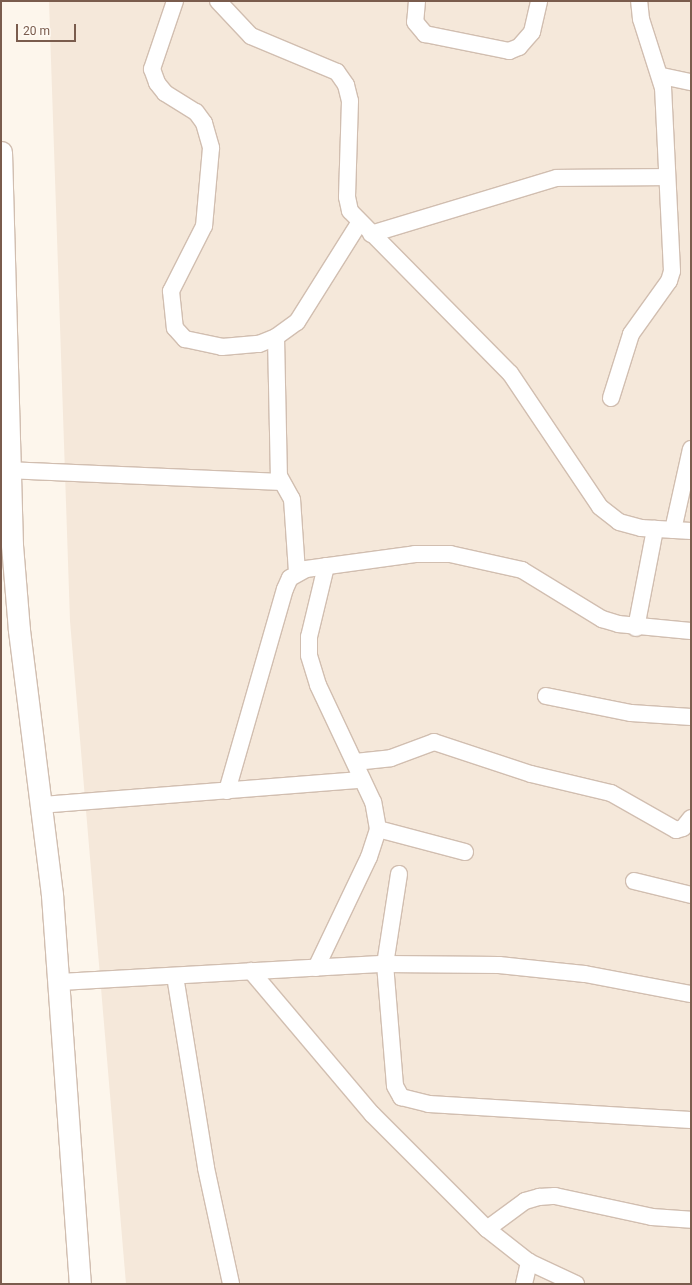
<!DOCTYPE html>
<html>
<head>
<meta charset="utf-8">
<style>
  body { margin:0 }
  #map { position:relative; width:692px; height:1285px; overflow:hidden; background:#fdf6ec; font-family:Roboto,sans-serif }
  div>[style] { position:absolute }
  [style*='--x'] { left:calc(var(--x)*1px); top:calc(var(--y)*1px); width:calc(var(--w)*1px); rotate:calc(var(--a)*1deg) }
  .residential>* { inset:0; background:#f5e8da }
  .roads { filter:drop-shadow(1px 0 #d1beb0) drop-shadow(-1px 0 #d1beb0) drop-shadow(0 1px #d1beb0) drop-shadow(0 -1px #d1beb0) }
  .minor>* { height:16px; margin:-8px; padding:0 8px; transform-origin:8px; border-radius:8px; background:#fff }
  .tertiary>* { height:21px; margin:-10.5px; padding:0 10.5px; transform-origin:10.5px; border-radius:10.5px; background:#fff }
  span { translate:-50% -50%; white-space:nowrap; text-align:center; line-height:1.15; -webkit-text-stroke:3.5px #fffaf3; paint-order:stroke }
  .frame { position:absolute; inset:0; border:2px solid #7a5c4d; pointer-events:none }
  .scale { position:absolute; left:16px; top:24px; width:60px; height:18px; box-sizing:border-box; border:2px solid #7a5c4d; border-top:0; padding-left:5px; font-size:12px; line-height:14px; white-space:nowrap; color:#7a5c4d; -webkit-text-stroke:3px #fffaf3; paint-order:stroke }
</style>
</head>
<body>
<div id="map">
  <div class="residential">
    <div style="clip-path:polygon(49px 1px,691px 1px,691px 1284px,126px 1284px,70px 621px)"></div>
  </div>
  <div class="roads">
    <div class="minor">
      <div style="--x:175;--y:1;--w:72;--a:108.7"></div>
      <div style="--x:152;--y:69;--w:15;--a:70"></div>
      <div style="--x:157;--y:83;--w:13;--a:51"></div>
      <div style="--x:165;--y:93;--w:36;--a:32"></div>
      <div style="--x:196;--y:112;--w:14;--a:54"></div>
      <div style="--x:204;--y:123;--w:26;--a:74"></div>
      <div style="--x:211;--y:148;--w:78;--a:95.1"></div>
      <div style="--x:204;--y:226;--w:73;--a:116.9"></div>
      <div style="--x:171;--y:291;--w:37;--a:84"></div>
      <div style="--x:175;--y:328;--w:15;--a:48"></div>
      <div style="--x:185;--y:339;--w:38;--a:12"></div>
      <div style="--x:222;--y:347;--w:37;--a:-5"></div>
      <div style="--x:259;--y:344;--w:18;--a:-22"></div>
      <div style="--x:276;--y:337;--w:26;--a:-36"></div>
      <div style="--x:297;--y:322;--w:117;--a:-57.9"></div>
      <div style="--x:218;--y:1;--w:48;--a:46.7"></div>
      <div style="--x:251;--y:36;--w:93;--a:22.7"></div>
      <div style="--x:337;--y:72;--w:16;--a:55"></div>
      <div style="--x:346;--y:85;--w:16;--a:76"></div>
      <div style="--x:350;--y:101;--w:96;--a:91.8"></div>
      <div style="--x:347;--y:197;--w:14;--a:78"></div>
      <div style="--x:350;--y:211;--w:228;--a:45.4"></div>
      <div style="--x:510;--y:373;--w:161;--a:56.1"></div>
      <div style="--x:600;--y:507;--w:24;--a:38"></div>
      <div style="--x:619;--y:522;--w:23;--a:15"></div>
      <div style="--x:641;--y:528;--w:50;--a:3.4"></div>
      <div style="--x:417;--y:1;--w:21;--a:95"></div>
      <div style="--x:415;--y:22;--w:16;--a:50"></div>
      <div style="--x:425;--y:34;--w:86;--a:11.4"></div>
      <div style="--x:509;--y:51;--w:11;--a:-22"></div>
      <div style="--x:519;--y:47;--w:20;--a:-49"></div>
      <div style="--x:532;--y:32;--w:32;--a:-77"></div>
      <div style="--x:662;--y:76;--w:30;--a:12"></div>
      <div style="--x:371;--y:234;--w:194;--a:-16.8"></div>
      <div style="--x:557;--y:178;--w:110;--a:-0.5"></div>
      <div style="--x:276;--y:337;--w:139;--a:88.8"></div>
      <div style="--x:279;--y:476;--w:26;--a:61"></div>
      <div style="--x:292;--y:499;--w:74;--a:86.1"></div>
      <div style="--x:611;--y:398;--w:67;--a:-72.6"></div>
      <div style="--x:631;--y:334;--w:65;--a:-54.4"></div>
      <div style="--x:669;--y:281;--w:10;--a:-73"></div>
      <div style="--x:672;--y:271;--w:183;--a:-92.8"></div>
      <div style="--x:663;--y:88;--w:72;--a:-107.7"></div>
      <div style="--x:641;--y:19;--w:18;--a:-96"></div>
      <div style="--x:8;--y:470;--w:272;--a:2.5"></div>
      <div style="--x:673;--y:530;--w:83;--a:-77.5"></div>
      <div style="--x:636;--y:628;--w:101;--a:-79.1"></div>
      <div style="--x:546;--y:696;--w:87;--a:11.3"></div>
      <div style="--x:631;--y:713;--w:60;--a:3.8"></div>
      <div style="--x:355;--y:762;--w:36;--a:-6"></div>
      <div style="--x:391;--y:758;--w:46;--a:-20.4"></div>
      <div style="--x:434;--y:742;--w:102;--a:18.3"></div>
      <div style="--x:531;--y:774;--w:82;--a:13.4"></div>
      <div style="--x:611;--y:793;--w:75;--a:29.6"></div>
      <div style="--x:676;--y:830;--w:7;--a:-16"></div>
      <div style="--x:683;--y:828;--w:13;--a:-51"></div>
      <div style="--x:227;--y:791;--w:210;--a:-74"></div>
      <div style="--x:285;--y:589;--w:12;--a:-66"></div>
      <div style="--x:290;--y:578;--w:18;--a:-29"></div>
      <div style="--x:306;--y:569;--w:110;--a:-7.8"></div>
      <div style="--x:415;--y:554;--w:35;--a:0"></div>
      <div style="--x:450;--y:554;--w:74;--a:12.5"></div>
      <div style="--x:522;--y:570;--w:94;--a:31.5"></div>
      <div style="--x:602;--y:619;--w:17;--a:17"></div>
      <div style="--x:618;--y:624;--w:73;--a:5.5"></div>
      <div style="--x:41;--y:805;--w:322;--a:-4.5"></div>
      <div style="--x:378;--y:829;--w:90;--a:14.8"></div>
      <div style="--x:399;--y:874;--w:91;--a:98.8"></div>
      <div style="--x:385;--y:964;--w:122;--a:85.3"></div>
      <div style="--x:395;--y:1086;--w:13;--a:61"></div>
      <div style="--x:401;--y:1097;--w:29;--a:14"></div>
      <div style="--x:429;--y:1104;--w:262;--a:3.5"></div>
      <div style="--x:634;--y:881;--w:59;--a:13.8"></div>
      <div style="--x:316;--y:968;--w:123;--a:-64.5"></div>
      <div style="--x:369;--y:857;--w:29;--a:-72"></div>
      <div style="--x:378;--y:829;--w:27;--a:-100"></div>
      <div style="--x:373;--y:802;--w:129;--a:-115.2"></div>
      <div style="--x:318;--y:685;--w:31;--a:-107"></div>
      <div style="--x:309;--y:655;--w:18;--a:-90"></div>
      <div style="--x:309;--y:637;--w:73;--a:-76.5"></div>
      <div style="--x:251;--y:971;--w:187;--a:49.8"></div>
      <div style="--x:372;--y:1114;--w:163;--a:45"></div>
      <div style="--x:487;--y:1229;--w:53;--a:38.2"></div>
      <div style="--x:529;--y:1262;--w:52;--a:25.1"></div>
      <div style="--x:175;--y:976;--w:194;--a:80.8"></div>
      <div style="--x:206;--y:1168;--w:119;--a:77.8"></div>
      <div style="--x:60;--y:982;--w:325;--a:-3.2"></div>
      <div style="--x:385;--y:964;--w:114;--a:0.5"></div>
      <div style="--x:499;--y:965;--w:86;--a:6"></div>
      <div style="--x:585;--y:974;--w:108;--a:10.7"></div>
      <div style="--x:487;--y:1229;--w:47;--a:-36.4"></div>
      <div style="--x:525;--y:1201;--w:15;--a:-16"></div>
      <div style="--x:539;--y:1197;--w:16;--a:-4"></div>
      <div style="--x:555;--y:1196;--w:99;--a:12.2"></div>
      <div style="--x:652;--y:1217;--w:39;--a:4"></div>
      <div style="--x:524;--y:1284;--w:23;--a:-77"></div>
    </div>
    <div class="tertiary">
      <div style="--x:1;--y:152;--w:393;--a:88.4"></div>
      <div style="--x:12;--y:545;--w:85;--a:85.3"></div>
      <div style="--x:19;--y:630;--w:267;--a:82.9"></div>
      <div style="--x:52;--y:895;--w:390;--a:85.9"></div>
    </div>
  </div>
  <div class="frame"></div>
  <div class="scale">20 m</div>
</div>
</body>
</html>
